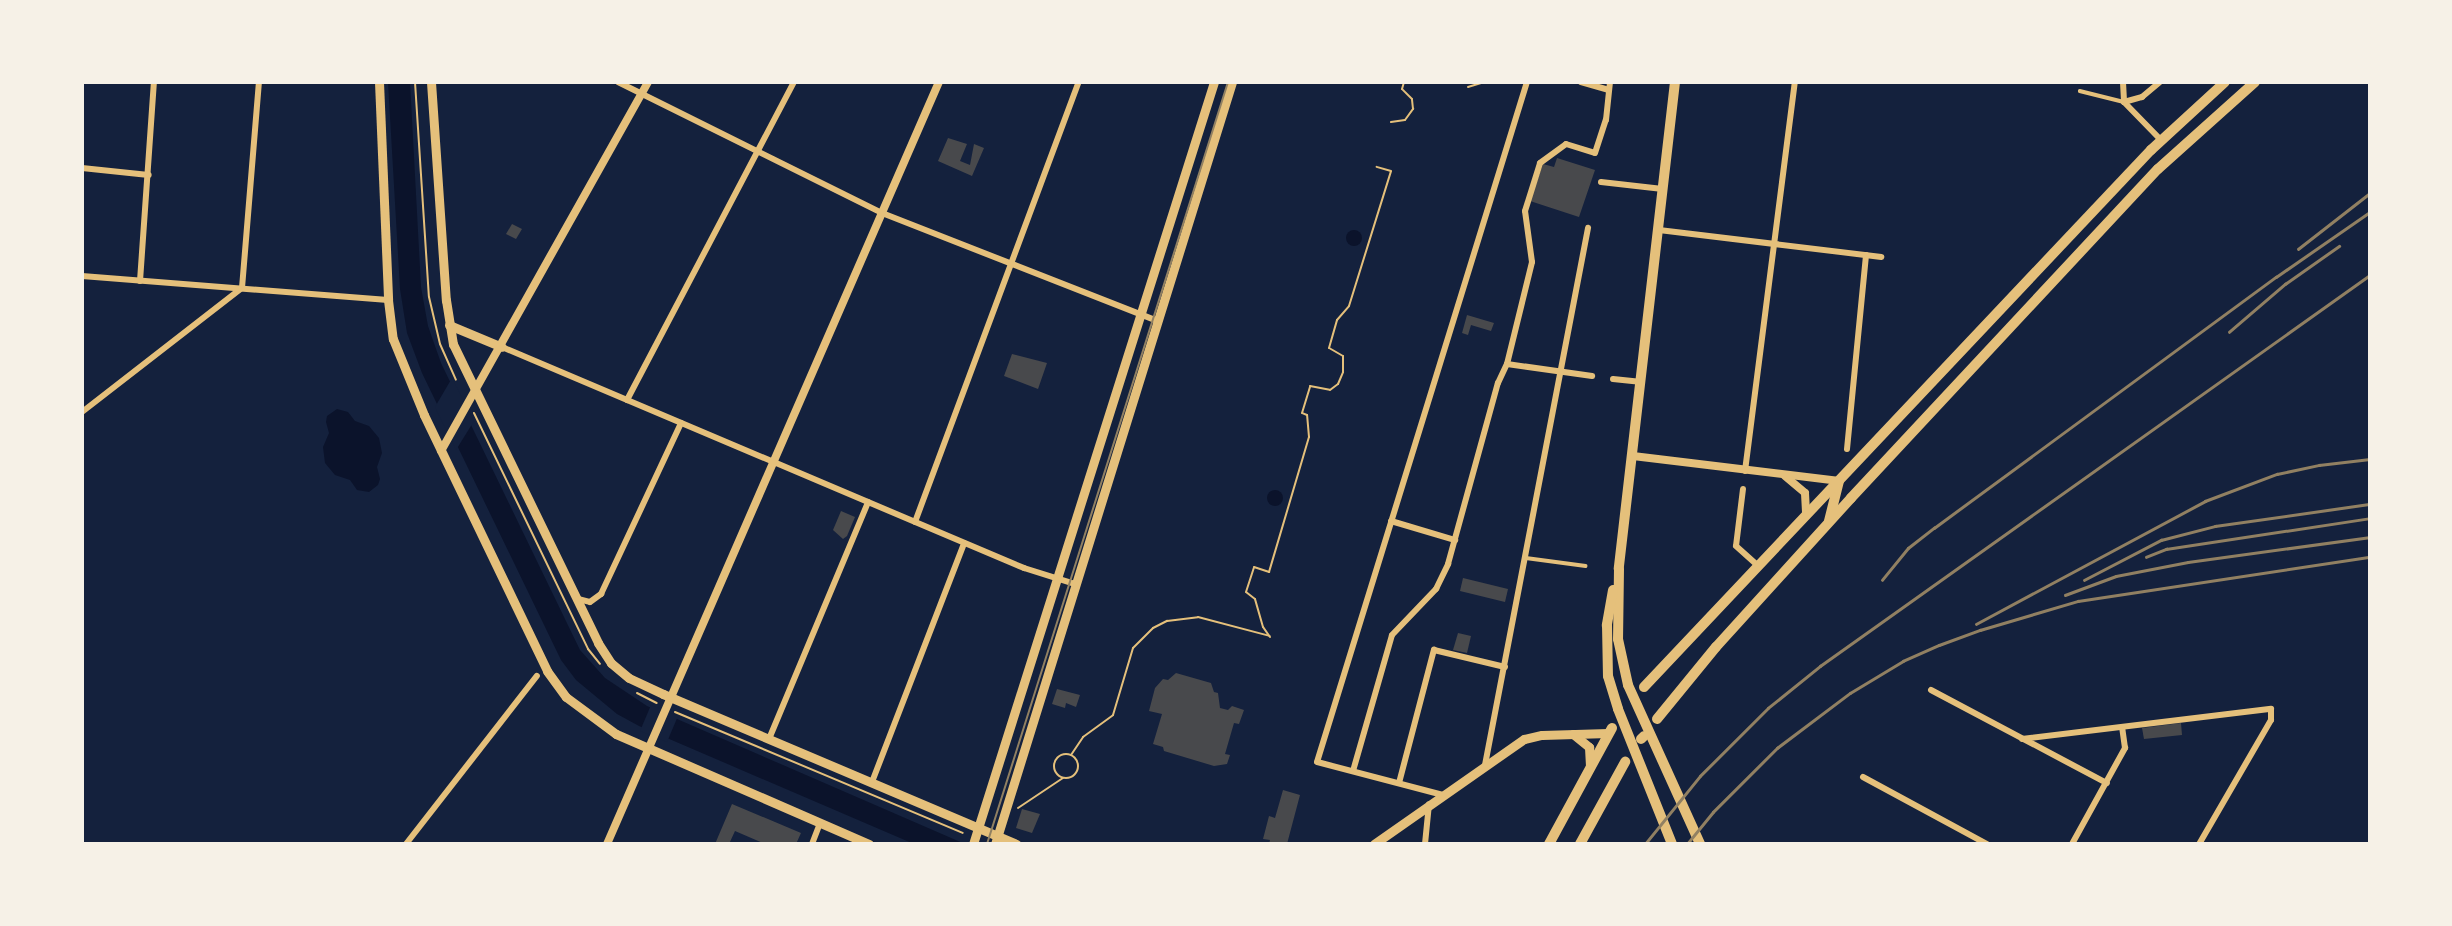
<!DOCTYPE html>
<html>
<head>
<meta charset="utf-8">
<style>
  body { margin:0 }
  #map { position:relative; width:2452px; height:926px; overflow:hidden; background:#14213d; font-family:"IBM Plex Sans",sans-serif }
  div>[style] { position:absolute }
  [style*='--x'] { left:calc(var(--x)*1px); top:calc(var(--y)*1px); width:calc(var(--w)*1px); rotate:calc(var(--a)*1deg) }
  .water>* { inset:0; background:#0b132b }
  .round { border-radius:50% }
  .pier>* { inset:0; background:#14213d }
  .building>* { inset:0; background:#48494c }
  .path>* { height:2px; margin:-1px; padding:0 1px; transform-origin:1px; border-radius:1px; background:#e5c07b }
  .path>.ring { margin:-1px; padding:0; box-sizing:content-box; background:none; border:2px solid #e5c07b; border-radius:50% }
  .service>* { height:3.5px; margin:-1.75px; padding:0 1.75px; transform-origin:1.75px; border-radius:1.75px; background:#e5c07b }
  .minor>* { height:6px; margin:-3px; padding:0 3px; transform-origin:3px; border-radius:3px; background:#e5c07b }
  .tertiary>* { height:8px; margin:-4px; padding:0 4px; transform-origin:4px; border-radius:4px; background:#e5c07b }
  .secondary>* { height:9px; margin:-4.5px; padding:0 4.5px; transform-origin:4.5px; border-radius:4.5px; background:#e5c07b }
  .primary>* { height:10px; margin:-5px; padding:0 5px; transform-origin:5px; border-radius:5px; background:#e5c07b }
  .tram>* { height:2px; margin:-1px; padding:0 1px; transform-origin:1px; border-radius:1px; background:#918062 }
  .rail>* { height:2.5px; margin:-1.25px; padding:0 1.25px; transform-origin:1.25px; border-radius:1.25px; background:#918062 }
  span { translate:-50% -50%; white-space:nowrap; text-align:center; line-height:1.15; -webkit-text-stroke:7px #f6f1e7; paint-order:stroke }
  .frame { position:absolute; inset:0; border:84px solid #f6f1e7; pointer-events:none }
</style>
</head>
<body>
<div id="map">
  <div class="water">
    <div style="clip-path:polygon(388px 82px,410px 82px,421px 287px,428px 326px,441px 363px,580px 650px,605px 678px,647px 706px,965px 844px,914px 844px,639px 726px,617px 714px,576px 680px,561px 660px,422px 373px,407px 333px,400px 289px)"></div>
    <div class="round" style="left:1346px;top:230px;width:16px;height:16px"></div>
    <div style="clip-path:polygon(337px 409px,348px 412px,355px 421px,369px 426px,379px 438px,382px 453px,377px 467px,380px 479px,378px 485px,369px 492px,357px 490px,350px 480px,335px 475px,325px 463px,323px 447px,329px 433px,326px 422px,327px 416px)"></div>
    <div class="round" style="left:1267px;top:490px;width:16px;height:16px"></div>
  </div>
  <div class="pier">
    <div style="clip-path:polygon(452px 378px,474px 421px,456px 450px,435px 407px)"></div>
    <div style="clip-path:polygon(651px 705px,678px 716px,667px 742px,640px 731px)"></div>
  </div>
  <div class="building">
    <div style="clip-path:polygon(948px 138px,967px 144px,960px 161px,970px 165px,974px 144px,984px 148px,972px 176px,938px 161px)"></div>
    <div style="clip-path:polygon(1557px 158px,1595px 170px,1579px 217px,1530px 201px,1543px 164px,1554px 167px)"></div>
    <div style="clip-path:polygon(512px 224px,522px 229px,516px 239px,506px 234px)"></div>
    <div style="clip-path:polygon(1467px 315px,1494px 323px,1491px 331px,1471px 325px,1468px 335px,1462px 333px)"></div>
    <div style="clip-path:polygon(1012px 354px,1047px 363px,1038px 389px,1004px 376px)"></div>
    <div style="clip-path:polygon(841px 511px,855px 517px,847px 536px,843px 539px,833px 530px)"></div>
    <div style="clip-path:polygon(1463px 578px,1508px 589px,1505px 602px,1460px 591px)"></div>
    <div style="clip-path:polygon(1458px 633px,1471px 636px,1467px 653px,1453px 650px)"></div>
    <div style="clip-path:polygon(1176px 673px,1211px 683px,1214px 692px,1218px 693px,1220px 708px,1228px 710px,1232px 706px,1244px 710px,1239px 724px,1234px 723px,1225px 754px,1230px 755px,1227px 764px,1214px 766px,1164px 751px,1163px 747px,1153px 744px,1162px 714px,1149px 711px,1155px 688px,1163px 679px,1168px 680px)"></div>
    <div style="clip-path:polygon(1057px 689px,1080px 695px,1076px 707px,1066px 703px,1065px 708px,1052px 704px)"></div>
    <div style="clip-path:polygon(2181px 723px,2182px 735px,2144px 739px,2142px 728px)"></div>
    <div style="clip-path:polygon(1283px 790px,1300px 795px,1287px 844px,1269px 844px,1270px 840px,1263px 839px,1269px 816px,1275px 818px)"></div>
    <div style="clip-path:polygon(732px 804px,801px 833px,796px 844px,765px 844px,735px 831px,729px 844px,715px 844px)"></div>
    <div style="clip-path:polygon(1022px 809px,1040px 814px,1032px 833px,1016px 828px)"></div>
  </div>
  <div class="path">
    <div style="--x:415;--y:82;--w:215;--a:86.3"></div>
    <div style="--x:429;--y:297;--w:48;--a:76.8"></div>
    <div style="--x:440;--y:344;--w:39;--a:66"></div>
    <div style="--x:1468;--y:87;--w:17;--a:-17"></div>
    <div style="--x:1391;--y:122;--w:14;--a:-8"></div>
    <div style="--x:1405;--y:120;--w:14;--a:-54"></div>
    <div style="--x:1413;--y:109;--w:10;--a:-96"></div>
    <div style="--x:1412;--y:99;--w:14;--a:-135"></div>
    <div style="--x:1402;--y:89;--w:7;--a:-74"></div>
    <div style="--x:474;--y:413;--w:262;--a:64.2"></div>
    <div style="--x:588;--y:649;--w:19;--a:51"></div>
    <div style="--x:1270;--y:637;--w:12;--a:-125"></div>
    <div style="--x:1263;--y:627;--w:29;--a:-106"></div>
    <div style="--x:1255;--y:599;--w:11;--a:-142"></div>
    <div style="--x:1246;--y:592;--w:26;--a:-72"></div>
    <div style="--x:1254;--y:567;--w:16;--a:18"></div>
    <div style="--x:1269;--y:572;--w:141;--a:-73.5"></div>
    <div style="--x:1309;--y:437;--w:22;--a:-95"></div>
    <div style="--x:1307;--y:415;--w:5;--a:-158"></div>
    <div style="--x:1302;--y:413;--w:28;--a:-73"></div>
    <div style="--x:1310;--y:386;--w:20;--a:11"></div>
    <div style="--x:1330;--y:390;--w:10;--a:-37"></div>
    <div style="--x:1338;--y:384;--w:13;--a:-67"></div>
    <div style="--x:1343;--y:372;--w:16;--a:-90"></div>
    <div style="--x:1343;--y:356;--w:16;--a:-150"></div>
    <div style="--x:1329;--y:348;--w:29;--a:-74"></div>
    <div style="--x:1337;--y:320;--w:18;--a:-49"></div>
    <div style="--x:1349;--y:306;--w:141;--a:-72.7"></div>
    <div style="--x:1391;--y:171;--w:15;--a:-164"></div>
    <div style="--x:637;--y:693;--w:22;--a:27"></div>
    <div style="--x:675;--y:712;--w:312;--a:22.8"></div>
    <div class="ring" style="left:1054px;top:754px;width:22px;height:22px"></div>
    <div style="--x:1071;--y:755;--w:22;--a:-56"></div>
    <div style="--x:1083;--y:737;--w:37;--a:-36"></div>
    <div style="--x:1113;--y:715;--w:70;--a:-73.4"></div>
    <div style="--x:1133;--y:648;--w:28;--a:-45"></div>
    <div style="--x:1153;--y:628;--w:16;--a:-27"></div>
    <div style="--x:1167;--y:621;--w:31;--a:-7"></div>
    <div style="--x:1198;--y:617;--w:74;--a:14.8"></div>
    <div style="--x:1018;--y:808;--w:54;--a:-33.7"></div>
  </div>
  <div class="service">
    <div style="--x:2080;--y:91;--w:45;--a:14"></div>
    <div style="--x:1526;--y:558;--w:60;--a:7.7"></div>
  </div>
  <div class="minor">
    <div style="--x:618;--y:82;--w:295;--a:26.4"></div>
    <div style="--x:882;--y:213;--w:295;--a:21.4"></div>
    <div style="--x:1581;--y:82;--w:29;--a:16"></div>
    <div style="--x:2123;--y:82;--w:20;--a:87"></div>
    <div style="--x:2124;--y:102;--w:53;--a:45.8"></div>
    <div style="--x:2124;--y:102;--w:19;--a:-16"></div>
    <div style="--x:2142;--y:97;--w:23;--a:-40"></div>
    <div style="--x:82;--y:168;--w:67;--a:6"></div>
    <div style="--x:1601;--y:182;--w:62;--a:6.4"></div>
    <div style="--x:1659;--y:230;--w:224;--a:6.9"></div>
    <div style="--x:82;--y:276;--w:307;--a:4.5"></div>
    <div style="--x:140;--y:281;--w:199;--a:-86"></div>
    <div style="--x:242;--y:288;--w:207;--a:-85.3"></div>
    <div style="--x:502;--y:347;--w:567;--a:22.95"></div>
    <div style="--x:1024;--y:568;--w:53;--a:17.4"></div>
    <div style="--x:1507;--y:364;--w:86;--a:8"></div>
    <div style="--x:1613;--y:379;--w:29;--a:6"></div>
    <div style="--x:627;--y:400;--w:359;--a:-62.3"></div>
    <div style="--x:82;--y:412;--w:202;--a:-37.8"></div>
    <div style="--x:1847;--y:449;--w:195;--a:-84.4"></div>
    <div style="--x:1745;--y:471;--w:392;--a:-82.7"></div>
    <div style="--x:1743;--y:489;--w:57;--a:97"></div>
    <div style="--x:1736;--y:546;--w:30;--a:42"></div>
    <div style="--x:1391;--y:521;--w:67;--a:16.5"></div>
    <div style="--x:915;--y:522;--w:470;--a:-69.6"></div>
    <div style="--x:578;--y:599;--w:12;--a:14"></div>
    <div style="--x:590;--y:602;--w:14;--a:-36"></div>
    <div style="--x:601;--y:594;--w:189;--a:-64.9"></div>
    <div style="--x:1931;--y:690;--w:199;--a:27.9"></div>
    <div style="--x:769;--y:739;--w:257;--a:-67.3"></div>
    <div style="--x:2022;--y:739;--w:251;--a:-6.9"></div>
    <div style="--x:2271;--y:709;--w:11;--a:90"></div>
    <div style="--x:2271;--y:720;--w:143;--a:120.1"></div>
    <div style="--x:1485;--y:765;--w:547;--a:-79.14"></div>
    <div style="--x:1353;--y:771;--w:141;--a:-74"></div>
    <div style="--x:1392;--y:635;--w:64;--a:-46.3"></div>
    <div style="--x:1436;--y:589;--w:28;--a:-64"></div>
    <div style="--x:1448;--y:564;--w:188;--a:-74.6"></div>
    <div style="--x:1498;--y:383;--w:21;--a:-65"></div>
    <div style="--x:1507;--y:364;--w:105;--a:-76.2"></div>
    <div style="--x:1532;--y:262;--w:51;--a:-97.8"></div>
    <div style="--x:1525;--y:211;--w:50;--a:-72.6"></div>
    <div style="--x:1540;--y:163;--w:32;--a:-36"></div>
    <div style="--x:1566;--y:144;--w:30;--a:17"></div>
    <div style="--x:1595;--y:153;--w:35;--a:-72"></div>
    <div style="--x:1606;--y:120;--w:38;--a:-84"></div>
    <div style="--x:1863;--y:777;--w:141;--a:28.4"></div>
    <div style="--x:872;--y:782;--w:256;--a:-68.9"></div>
    <div style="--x:1399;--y:783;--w:138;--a:-75.3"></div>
    <div style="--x:1434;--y:650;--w:73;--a:13.5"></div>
    <div style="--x:1443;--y:795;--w:130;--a:-165.3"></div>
    <div style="--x:1317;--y:762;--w:712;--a:-72.84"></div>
    <div style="--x:406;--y:844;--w:213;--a:-52.1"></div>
    <div style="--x:812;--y:844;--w:22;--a:-69"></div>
    <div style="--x:1425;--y:844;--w:40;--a:-84.3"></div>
    <div style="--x:2072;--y:844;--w:110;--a:-61.1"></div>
    <div style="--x:2125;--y:748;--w:21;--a:-98"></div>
  </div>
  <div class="tertiary">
    <div style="--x:441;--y:451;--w:423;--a:-60.7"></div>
    <div style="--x:1633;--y:456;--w:208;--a:6.9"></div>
    <div style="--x:1785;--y:476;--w:26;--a:40"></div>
    <div style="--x:1805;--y:493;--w:22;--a:87"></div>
    <div style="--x:607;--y:844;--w:831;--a:-66.46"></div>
  </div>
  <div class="secondary">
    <div style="--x:379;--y:82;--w:218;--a:87.6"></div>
    <div style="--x:388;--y:300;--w:39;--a:83"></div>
    <div style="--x:393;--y:339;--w:82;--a:67.8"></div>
    <div style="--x:424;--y:415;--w:284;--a:64.3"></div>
    <div style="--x:547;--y:671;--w:32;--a:54"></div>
    <div style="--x:566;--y:697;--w:62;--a:36.5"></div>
    <div style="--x:616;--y:734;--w:276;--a:23.5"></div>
    <div style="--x:431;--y:82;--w:219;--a:86.1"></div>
    <div style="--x:446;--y:300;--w:45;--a:81"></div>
    <div style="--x:453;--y:344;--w:332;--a:64.1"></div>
    <div style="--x:598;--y:643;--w:24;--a:57"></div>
    <div style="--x:611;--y:663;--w:23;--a:40"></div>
    <div style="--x:629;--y:678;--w:38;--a:25"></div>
    <div style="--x:663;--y:694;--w:384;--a:23"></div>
    <div style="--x:449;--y:325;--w:57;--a:22.5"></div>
    <div style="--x:1573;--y:734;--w:21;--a:39"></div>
    <div style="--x:1589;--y:747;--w:20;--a:87"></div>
    <div style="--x:973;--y:844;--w:799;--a:-72.45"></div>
    <div style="--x:995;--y:844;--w:798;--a:-72.72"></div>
    <div style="--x:1374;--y:844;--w:183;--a:-35"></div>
    <div style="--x:1524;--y:739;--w:18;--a:-13"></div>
    <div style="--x:1542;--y:735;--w:66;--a:-1.7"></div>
  </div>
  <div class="primary">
    <div style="--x:1675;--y:82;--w:490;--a:96.6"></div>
    <div style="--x:1619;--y:569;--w:70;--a:90.8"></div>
    <div style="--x:1618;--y:639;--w:47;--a:77.7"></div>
    <div style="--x:1628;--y:685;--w:175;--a:65.6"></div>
    <div style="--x:1829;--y:521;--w:41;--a:-76"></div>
    <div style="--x:1613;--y:590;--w:36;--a:100"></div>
    <div style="--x:1607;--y:625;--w:51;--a:88.9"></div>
    <div style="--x:1608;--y:676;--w:34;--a:73"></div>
    <div style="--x:1618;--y:709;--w:145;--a:68.2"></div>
    <div style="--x:1644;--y:687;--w:739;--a:-46.65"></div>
    <div style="--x:2151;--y:150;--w:100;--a:-42.6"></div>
    <div style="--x:1657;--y:719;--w:93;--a:-50.7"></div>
    <div style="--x:1716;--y:647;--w:201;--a:-47.8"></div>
    <div style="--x:1851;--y:498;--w:450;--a:-47"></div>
    <div style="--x:2158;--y:169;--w:130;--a:-41.9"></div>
    <div style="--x:1641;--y:739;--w:4;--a:-45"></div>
    <div style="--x:1549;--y:844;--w:132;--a:-61.5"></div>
    <div style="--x:1580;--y:844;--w:94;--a:-61.2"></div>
  </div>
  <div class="tram">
    <div style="--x:987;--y:844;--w:799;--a:-72.45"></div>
  </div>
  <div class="rail">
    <div style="--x:2298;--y:249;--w:91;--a:-37.9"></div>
    <div style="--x:2229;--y:332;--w:74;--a:-40.6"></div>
    <div style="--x:2285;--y:284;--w:66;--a:-35.1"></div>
    <div style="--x:2146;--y:557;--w:22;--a:-22"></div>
    <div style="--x:2166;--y:549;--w:206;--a:-8.6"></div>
    <div style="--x:1882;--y:580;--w:41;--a:-50.9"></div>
    <div style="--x:1908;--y:548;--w:33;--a:-38"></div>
    <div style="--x:1934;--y:528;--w:424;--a:-36.3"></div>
    <div style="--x:2276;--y:277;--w:114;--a:-34.7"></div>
    <div style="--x:2084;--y:580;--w:87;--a:-27.5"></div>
    <div style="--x:2161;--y:540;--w:56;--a:-14.5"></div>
    <div style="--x:2215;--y:526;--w:157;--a:-8.1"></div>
    <div style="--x:2065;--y:595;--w:54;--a:-20.4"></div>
    <div style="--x:2116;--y:576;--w:73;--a:-11"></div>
    <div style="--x:2188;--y:562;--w:184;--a:-7.8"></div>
    <div style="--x:1976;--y:624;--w:260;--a:-28.2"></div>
    <div style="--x:2205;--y:501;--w:77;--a:-20.6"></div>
    <div style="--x:2277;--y:474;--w:43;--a:-12.1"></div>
    <div style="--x:2319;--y:465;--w:51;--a:-6.7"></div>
    <div style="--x:1645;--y:844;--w:87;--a:-51"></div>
    <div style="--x:1700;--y:776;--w:96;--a:-45"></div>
    <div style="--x:1768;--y:708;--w:67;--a:-38.9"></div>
    <div style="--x:1820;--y:666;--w:675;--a:-35.41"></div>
    <div style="--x:1687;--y:844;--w:41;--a:-50.9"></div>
    <div style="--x:1713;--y:812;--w:91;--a:-45"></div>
    <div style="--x:1777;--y:748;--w:91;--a:-37"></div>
    <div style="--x:1850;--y:693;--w:62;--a:-31.1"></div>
    <div style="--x:1903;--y:661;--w:39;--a:-24"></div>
    <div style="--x:1939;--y:645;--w:44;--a:-20.1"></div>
    <div style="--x:1980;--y:630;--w:102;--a:-16.5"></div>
    <div style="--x:2078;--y:601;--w:295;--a:-8.6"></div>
  </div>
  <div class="frame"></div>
</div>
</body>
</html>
